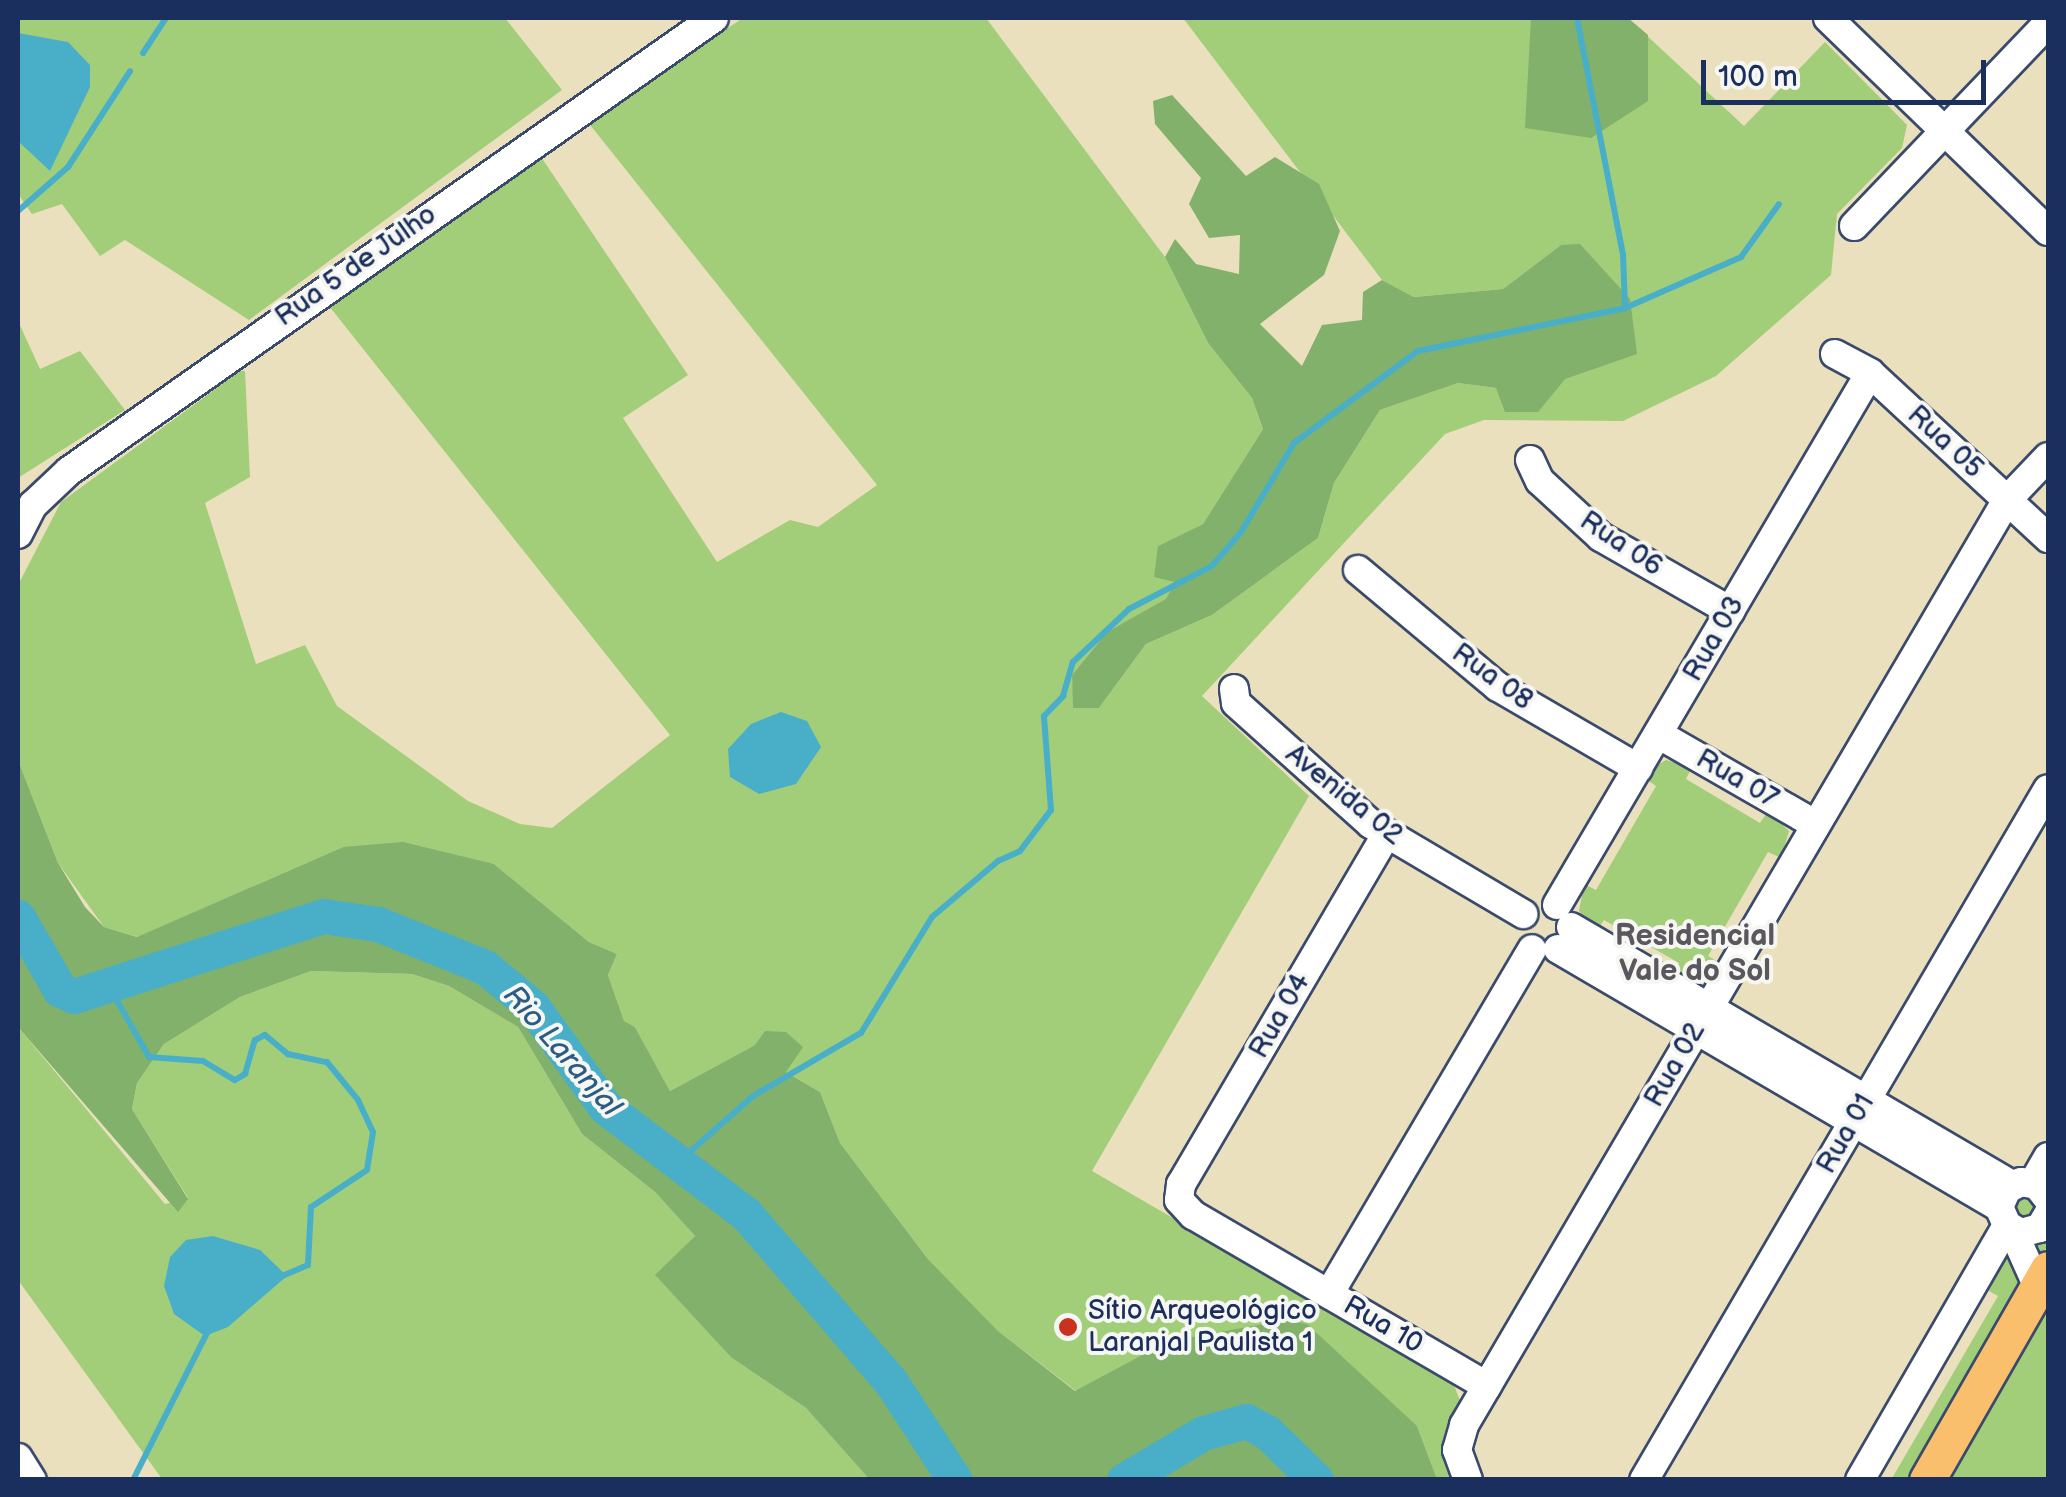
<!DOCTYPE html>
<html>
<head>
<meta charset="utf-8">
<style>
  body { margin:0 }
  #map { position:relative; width:2066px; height:1497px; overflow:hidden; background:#eae0bd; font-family:"Balsamiq Sans",sans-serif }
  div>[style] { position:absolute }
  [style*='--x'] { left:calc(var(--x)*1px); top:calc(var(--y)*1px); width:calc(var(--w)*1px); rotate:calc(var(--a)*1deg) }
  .green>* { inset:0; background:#a2ce7a }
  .forest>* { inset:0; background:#81b16a }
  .water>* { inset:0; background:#49afc8 }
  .stream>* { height:6px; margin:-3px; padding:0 3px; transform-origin:3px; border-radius:3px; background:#49afc8 }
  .river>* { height:35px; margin:-17.5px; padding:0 17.5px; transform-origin:17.5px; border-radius:17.5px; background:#49afc8 }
  .roads { filter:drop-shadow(2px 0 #3a4a6c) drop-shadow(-2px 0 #3a4a6c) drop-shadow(0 2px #3a4a6c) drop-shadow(0 -2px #3a4a6c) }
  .minor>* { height:28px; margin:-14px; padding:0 14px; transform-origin:14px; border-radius:14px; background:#fff }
  .major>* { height:35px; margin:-17.5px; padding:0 17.5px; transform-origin:17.5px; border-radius:17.5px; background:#f9bf6d }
  .dots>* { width:28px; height:28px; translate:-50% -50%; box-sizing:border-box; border:5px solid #f6f6f2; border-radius:50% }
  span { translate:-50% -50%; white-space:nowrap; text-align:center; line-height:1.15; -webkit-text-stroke:8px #f6f6f2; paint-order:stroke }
  .street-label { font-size:28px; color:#1b2f5e }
  .poi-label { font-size:28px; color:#1b2f5e }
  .left { translate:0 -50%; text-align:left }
  .neighbourhood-label { font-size:30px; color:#5a575f; font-weight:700 }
  .water-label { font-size:30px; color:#2b5c83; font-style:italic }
  .frame { position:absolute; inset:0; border:20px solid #1b2f5e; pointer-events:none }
  .scale { position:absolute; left:1701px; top:60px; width:285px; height:45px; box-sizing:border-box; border:5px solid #1b2f5e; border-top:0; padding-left:12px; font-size:30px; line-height:35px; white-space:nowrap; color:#1b2f5e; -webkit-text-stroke:8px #f6f6f2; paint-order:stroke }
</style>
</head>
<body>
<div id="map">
  <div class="green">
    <div style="clip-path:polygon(18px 18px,505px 18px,562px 90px,249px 320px,125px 240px,100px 256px,62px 204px,32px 214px,18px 194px)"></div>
    <div style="clip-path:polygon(743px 18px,986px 18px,1165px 257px,1208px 343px,1252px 398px,1263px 429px,1203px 524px,1158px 546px,1175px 582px,1166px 600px,1107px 632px,1072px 675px,1074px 708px,1099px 708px,1146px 644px,1212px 615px,1318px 538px,1334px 483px,1380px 410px,1458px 383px,1496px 388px,1561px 245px,1503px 289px,1414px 297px,1382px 280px,1183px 18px,1628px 18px,1744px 126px,1825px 42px,1907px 125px,1902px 148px,1837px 214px,1831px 275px,1716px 376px,1623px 421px,1484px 420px,1445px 434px,1202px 696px,1309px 796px,1092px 1171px,1452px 1380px,1461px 1403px,1446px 1456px,1452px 1479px,1437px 1479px,1417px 1426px,1166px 1342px,1076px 1391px,998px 1331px,928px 1259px,840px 1143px,820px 1092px,785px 1071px,802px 1047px,755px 1045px,670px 1091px,635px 1027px,624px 1021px,608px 975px,617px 954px,589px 942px,494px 864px,343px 847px,138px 937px,104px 927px,58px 863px,18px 760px,18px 585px,61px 502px,240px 371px,245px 371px,250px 477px,205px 503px,256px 664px,305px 645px,337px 706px,468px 801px,520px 824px,552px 828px,670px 735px,329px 306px,539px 154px,688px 375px,623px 418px,717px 562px,790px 520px,818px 527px,877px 485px,587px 121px)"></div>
    <div style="clip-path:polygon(18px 321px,40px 369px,80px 351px,125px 410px,18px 478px)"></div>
    <div style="clip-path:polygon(1666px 760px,1692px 767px,1686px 779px,1760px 823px,1768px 811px,1789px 831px,1781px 858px,1768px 852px,1708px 956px,1720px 963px,1716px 971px,1699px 982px,1672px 976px,1679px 963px,1604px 920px,1596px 932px,1579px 911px,1584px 884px,1596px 890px,1656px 786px,1644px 778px,1649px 770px)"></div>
    <div style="clip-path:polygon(311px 971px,412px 974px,449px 986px,518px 1027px,582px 1134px,655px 1192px,695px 1236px,656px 1276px,731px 1356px,806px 1408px,869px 1479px,162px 1479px,18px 1280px,18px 1027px,165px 1204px,188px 1198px,132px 1109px,137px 1083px,164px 1044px,240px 997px)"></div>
    <div style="clip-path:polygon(2048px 1186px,2048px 1245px,1912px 1479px,1891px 1480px,1998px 1296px,1987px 1290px,2025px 1225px,2010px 1199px)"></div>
    <div style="clip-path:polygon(2048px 1308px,2048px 1479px,1949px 1479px)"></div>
  </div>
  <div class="forest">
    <div style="clip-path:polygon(1531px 18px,1628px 18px,1648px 35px,1648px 101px,1591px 138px,1525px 128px)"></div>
    <div style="clip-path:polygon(1172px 95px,1246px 176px,1275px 157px,1319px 184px,1340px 231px,1324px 275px,1260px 324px,1302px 366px,1322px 325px,1362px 320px,1363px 292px,1382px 280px,1414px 297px,1503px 289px,1561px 245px,1580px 244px,1630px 299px,1637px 354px,1565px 379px,1538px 412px,1505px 412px,1496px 388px,1458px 383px,1380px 410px,1334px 483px,1318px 538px,1212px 615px,1146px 644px,1099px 708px,1073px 708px,1072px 675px,1107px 632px,1166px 599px,1175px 582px,1154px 577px,1158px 546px,1203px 524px,1263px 429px,1252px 398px,1208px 343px,1165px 257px,1175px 239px,1196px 264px,1239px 274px,1240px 235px,1209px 238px,1189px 204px,1201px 178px,1155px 124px,1153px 101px)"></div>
    <div style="clip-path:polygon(18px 760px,58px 863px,85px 907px,104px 927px,137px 937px,343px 847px,403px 842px,494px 864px,589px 942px,617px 954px,608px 975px,624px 1021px,635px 1027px,670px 1091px,755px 1045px,765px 1031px,786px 1032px,803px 1047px,786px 1072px,820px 1092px,840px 1143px,928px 1259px,998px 1331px,1075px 1391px,1166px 1342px,1286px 1320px,1307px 1324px,1417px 1426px,1437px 1479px,869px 1479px,806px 1408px,731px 1357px,655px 1275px,695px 1236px,655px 1192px,582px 1134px,518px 1027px,449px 986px,412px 974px,311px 971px,240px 997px,164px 1044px,137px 1083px,132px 1109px,188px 1199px,178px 1212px,18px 1027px,18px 939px,51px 998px,65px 1007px,81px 1008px,106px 985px,76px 986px,31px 934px,18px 897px)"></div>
  </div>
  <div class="water">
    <div style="clip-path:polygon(18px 33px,68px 42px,90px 65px,90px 87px,50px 171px,18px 141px)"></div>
    <div style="clip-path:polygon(781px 712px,807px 721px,821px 747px,796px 784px,759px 794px,730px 777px,728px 749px,751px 724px)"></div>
    <div style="clip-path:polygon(18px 897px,31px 934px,61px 974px,76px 986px,108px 985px,95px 1000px,80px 1008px,51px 998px,18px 939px)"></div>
    <div style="clip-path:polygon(213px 1236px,260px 1250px,287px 1276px,228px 1327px,205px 1336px,174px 1314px,164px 1286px,170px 1257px,186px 1240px)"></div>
  </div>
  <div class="stream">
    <div style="--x:1577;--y:18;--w:241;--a:79"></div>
    <div style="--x:1623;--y:255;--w:53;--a:87.8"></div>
    <div style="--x:143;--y:53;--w:42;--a:-56.7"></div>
    <div style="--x:18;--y:211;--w:67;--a:-41.3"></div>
    <div style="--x:68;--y:167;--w:114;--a:-57.1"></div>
    <div style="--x:108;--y:985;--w:83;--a:60.3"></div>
    <div style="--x:149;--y:1057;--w:54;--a:4.2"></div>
    <div style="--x:203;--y:1061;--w:37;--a:31"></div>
    <div style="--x:235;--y:1080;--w:12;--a:-31"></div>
    <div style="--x:245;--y:1074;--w:35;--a:-74"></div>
    <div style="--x:255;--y:1040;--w:11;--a:-27"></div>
    <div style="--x:265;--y:1035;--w:30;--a:40"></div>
    <div style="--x:288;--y:1054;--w:40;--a:12"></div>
    <div style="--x:327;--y:1062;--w:49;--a:50.8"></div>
    <div style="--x:358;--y:1100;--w:35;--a:65"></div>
    <div style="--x:373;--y:1132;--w:38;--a:99"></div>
    <div style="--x:367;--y:1170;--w:67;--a:146.5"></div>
    <div style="--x:311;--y:1207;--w:58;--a:93"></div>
    <div style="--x:308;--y:1265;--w:30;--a:157"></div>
    <div style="--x:677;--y:1163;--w:101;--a:-41.4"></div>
    <div style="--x:753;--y:1096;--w:125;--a:-30.3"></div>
    <div style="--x:861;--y:1033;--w:136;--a:-58.5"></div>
    <div style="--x:932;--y:917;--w:87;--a:-40.3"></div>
    <div style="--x:998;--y:861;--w:24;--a:-24"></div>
    <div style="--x:1020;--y:851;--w:51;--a:-52.9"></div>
    <div style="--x:1051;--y:810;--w:94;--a:-94.3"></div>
    <div style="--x:1044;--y:716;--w:28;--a:-46"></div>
    <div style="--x:1063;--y:696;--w:35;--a:-74"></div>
    <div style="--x:1073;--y:662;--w:77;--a:-43.4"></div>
    <div style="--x:1129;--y:609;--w:93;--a:-27.4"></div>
    <div style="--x:1212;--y:566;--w:45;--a:-49.5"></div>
    <div style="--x:1241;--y:532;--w:104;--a:-59.2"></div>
    <div style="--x:1294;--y:443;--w:154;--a:-36.6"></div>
    <div style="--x:1418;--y:351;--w:211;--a:-11.7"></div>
    <div style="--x:1625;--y:308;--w:127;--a:-23.7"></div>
    <div style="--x:1741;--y:257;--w:65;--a:-54.4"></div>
    <div style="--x:133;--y:1480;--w:165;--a:-63.3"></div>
  </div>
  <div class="river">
    <div style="--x:18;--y:917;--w:84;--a:60.1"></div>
    <div style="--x:60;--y:990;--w:15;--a:23"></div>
    <div style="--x:74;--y:996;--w:262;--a:-17.8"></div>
    <div style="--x:323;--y:916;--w:56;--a:8.3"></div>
    <div style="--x:378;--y:924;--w:115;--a:21.9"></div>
    <div style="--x:485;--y:967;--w:62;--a:39.8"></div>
    <div style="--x:533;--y:1007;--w:123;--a:54.2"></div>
    <div style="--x:605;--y:1107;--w:177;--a:37.2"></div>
    <div style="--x:746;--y:1214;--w:222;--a:49.2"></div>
    <div style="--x:891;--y:1382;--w:117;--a:56.9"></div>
    <div style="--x:1124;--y:1480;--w:92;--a:-30.7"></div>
    <div style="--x:1203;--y:1433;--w:45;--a:-15.6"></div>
    <div style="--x:1246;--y:1421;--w:24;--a:28"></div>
    <div style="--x:1267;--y:1432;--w:69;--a:44.4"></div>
  </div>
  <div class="roads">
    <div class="minor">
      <div style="--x:1828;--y:18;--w:306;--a:44.1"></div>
      <div style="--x:1854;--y:226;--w:281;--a:-46.3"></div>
      <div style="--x:1835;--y:354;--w:40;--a:28"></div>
      <div style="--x:1870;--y:373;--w:243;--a:42.8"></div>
      <div style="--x:1530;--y:460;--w:23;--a:65"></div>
      <div style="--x:1540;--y:481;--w:83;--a:42.6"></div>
      <div style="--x:1601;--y:537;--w:149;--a:29.8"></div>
      <div style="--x:18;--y:534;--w:33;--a:-63"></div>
      <div style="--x:33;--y:505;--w:50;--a:-43.4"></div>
      <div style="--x:69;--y:471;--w:788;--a:-35.08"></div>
      <div style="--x:1358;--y:570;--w:182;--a:39.9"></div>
      <div style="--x:1498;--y:687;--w:162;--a:30.1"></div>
      <div style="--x:1234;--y:689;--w:14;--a:82"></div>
      <div style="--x:1236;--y:703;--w:181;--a:41.9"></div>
      <div style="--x:1371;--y:824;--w:177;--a:30.6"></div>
      <div style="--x:1658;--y:734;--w:182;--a:29.9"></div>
      <div style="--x:1386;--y:835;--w:405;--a:120.4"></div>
      <div style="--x:1181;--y:1184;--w:16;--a:97"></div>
      <div style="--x:1179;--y:1200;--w:21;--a:47"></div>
      <div style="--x:1193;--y:1215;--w:340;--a:30.2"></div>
      <div style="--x:1557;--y:905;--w:617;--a:-59.53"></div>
      <div style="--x:1571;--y:927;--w:511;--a:30.33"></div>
      <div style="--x:1558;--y:949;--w:511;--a:30.33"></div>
      <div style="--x:2033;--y:1183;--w:30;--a:-60"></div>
      <div style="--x:2048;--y:1199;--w:18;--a:-128"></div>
      <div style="--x:2037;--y:1185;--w:16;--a:-169"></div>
      <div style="--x:2021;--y:1182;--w:16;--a:153"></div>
      <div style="--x:2007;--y:1189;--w:20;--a:114"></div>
      <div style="--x:1999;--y:1207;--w:20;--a:66"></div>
      <div style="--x:2007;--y:1225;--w:16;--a:30"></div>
      <div style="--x:2021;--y:1233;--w:20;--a:-15"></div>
      <div style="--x:2040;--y:1228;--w:16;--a:-60"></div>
      <div style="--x:2012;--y:1229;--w:64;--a:65.9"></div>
      <div style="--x:1329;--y:1294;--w:400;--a:-59.5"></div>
      <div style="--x:18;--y:1458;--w:26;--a:58"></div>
      <div style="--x:1468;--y:1480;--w:32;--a:-110"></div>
      <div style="--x:1457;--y:1450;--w:26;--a:-74"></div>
      <div style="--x:1464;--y:1425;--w:1073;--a:-59.59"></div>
      <div style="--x:2007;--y:500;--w:59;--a:-46.4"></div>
      <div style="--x:1644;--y:1480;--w:800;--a:-59.69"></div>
      <div style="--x:1860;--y:1480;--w:294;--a:-60"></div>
    </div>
    <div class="major">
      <div style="--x:1927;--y:1480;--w:243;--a:-60.2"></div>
    </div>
  </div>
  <div class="dots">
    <div style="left:1068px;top:1327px;background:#c8321e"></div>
  </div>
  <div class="street-label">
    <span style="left:356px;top:266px;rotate:-35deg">Rua 5 de Julho</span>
    <span style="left:1945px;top:442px;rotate:43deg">Rua 05</span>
    <span style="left:1621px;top:544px;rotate:34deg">Rua 06</span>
    <span style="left:1714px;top:639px;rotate:-60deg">Rua 03</span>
    <span style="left:1492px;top:677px;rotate:36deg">Rua 08</span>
    <span style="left:1737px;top:779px;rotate:30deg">Rua 07</span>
    <span style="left:1344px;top:795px;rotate:39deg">Avenida 02</span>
    <span style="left:1280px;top:1016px;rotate:-60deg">Rua 04</span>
    <span style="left:1675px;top:1065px;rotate:-60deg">Rua 02</span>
    <span style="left:1846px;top:1134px;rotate:-60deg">Rua 01</span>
    <span style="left:1383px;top:1325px;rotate:30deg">Rua 10</span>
  </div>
  <div class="poi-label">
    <span class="left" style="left:1088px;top:1327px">Sítio Arqueológico<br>Laranjal Paulista 1</span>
  </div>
  <div class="neighbourhood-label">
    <span style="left:1695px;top:953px">Residencial<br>Vale do Sol</span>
  </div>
  <div class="water-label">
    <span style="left:562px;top:1051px;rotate:49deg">Rio Laranjal</span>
  </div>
  <div class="frame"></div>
  <div class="scale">100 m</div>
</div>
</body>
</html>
